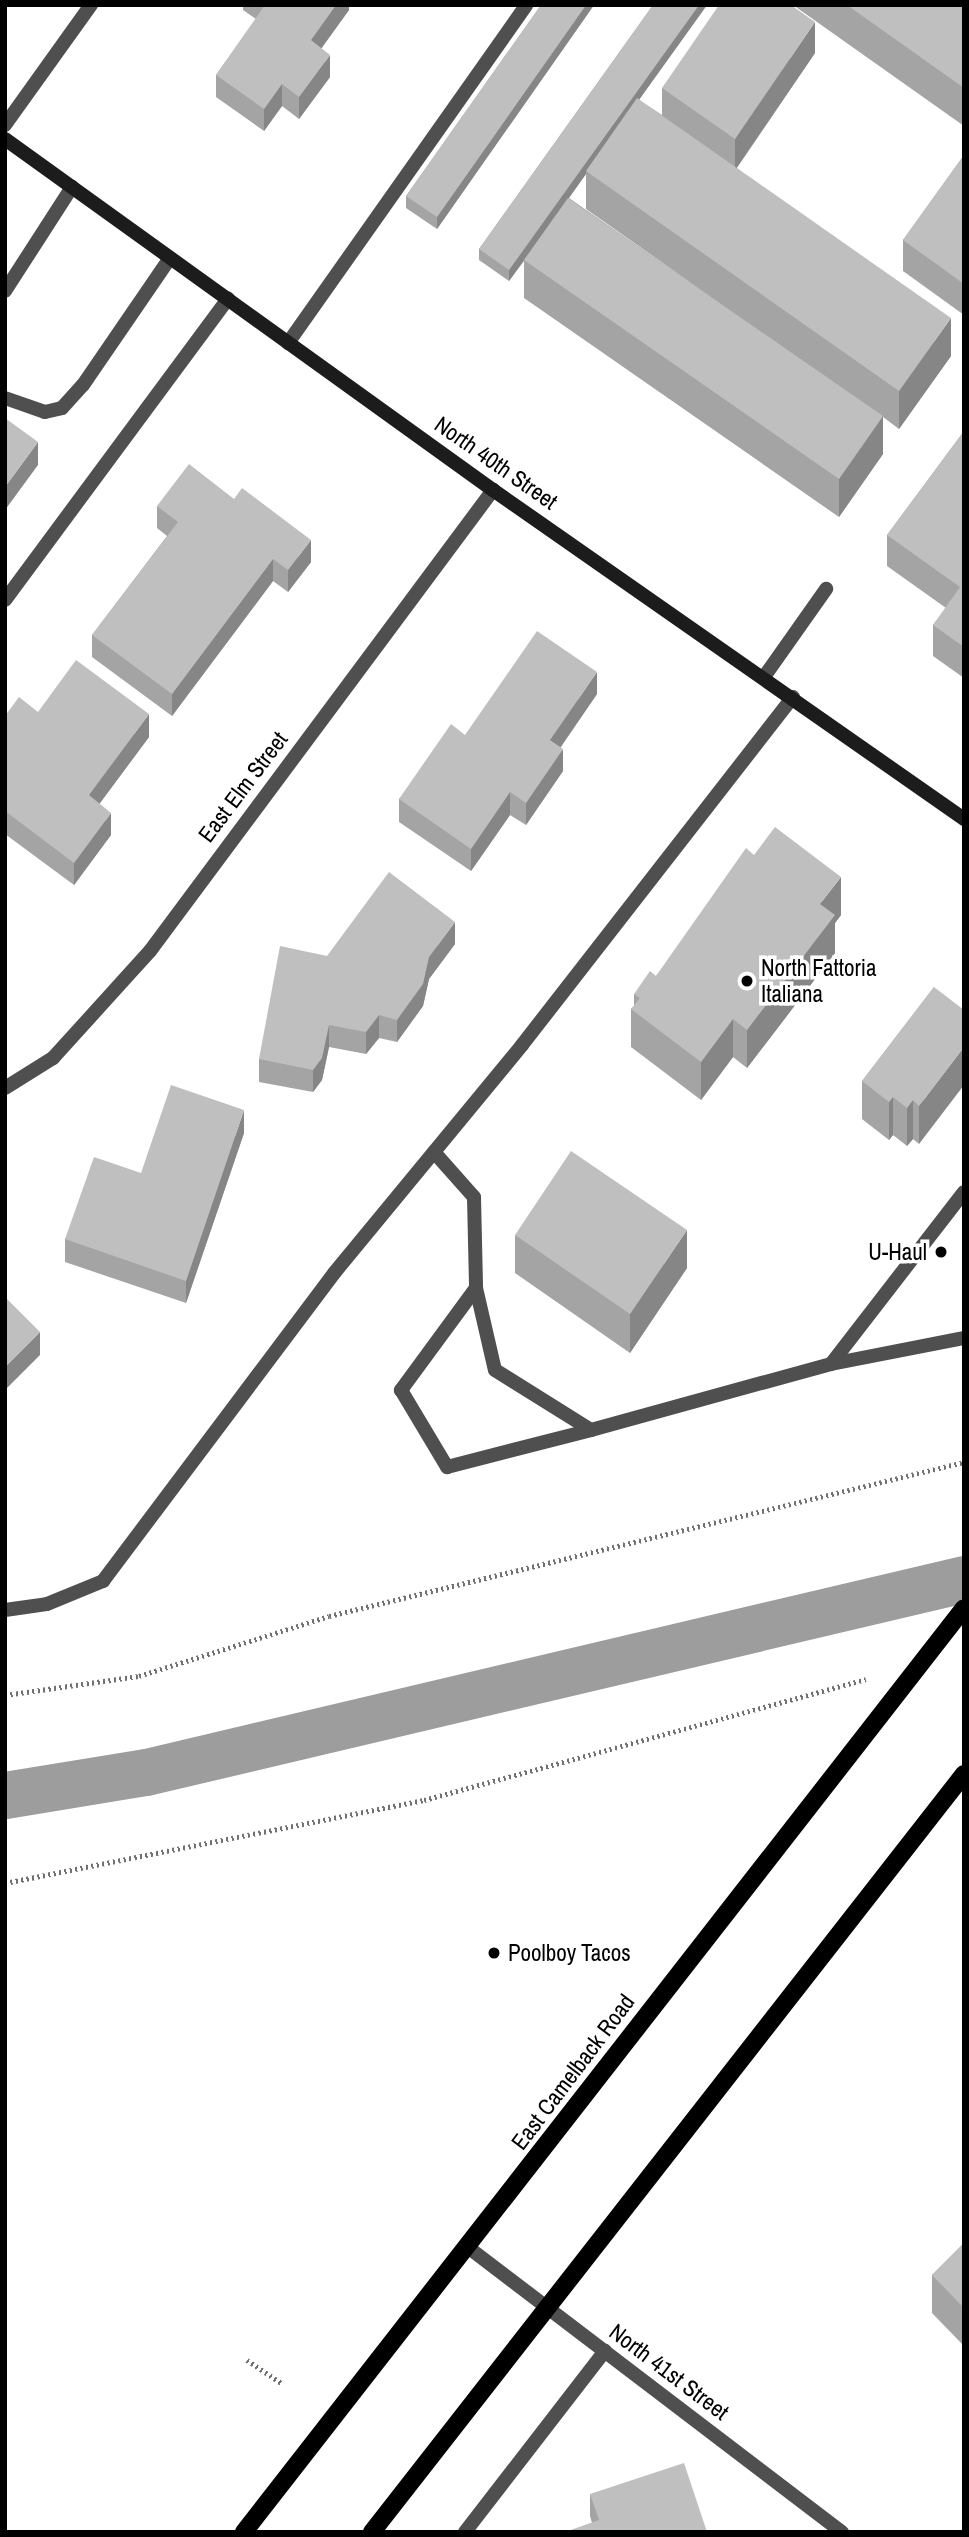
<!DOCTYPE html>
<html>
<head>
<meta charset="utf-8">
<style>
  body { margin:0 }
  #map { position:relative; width:969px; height:2537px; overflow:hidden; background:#fff; font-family:"Archivo Narrow",sans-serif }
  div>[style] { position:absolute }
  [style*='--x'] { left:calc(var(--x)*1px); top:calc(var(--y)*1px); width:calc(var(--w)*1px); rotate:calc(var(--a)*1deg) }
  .canal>* { height:47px; margin:-23.5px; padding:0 23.5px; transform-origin:23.5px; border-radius:23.5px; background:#9d9d9d }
  .path>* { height:4.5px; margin-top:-2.25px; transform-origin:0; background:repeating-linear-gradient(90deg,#717171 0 2px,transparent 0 5.5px) }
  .lane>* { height:14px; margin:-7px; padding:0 7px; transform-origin:7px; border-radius:7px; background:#4f4f4f }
  .street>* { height:14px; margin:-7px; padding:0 7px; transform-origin:7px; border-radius:7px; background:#4f4f4f }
  .secondary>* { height:14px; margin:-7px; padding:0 7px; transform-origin:7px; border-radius:7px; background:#1c1c1c }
  .primary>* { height:18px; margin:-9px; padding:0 9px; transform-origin:9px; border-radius:9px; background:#000 }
  .wall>* { inset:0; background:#a4a4a4 }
  .shaded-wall>* { inset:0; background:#868686 }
  .building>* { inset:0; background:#bfbfbf }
  .dots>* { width:19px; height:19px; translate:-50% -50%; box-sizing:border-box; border:4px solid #fff; border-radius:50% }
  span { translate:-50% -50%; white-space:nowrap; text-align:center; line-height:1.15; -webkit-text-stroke:7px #fff; paint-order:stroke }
  .street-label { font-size:23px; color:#000 }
  .poi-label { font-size:23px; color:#000 }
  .left { translate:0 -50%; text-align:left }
  .right { translate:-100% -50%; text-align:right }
  .frame { position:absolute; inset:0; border:7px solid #000; pointer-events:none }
</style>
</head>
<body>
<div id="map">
  <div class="canal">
    <div style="--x:5;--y:1795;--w:143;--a:-9.3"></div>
    <div style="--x:146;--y:1772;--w:840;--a:-13.28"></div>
  </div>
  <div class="path">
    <div style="--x:5;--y:1695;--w:135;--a:-8.1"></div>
    <div style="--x:139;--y:1676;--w:199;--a:-17.5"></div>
    <div style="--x:329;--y:1616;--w:653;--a:-13.63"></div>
    <div style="--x:5;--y:1883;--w:427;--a:-11.2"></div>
    <div style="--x:424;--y:1800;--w:458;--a:-15.3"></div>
    <div style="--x:247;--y:2360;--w:43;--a:33.7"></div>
  </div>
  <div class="lane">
    <div style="--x:5;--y:291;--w:124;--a:-57.2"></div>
    <div style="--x:288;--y:343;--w:413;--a:-54.8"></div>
    <div style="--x:5;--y:398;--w:42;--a:19.3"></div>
    <div style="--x:45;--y:412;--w:17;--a:-13"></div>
    <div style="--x:62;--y:408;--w:31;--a:-48"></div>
    <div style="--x:83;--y:385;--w:154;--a:-55.6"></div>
    <div style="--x:5;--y:600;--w:375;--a:-53.5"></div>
    <div style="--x:764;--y:677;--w:108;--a:-54.8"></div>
    <div style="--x:434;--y:1152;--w:60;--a:48.4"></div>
    <div style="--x:474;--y:1197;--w:91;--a:88.7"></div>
    <div style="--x:476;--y:1288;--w:84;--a:77"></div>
    <div style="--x:495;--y:1370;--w:113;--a:32"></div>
    <div style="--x:591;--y:1430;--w:249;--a:-15.4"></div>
    <div style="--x:831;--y:1364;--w:217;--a:-52.3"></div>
    <div style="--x:476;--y:1288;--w:127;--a:126.3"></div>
    <div style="--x:401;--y:1390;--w:90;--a:59.1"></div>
    <div style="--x:447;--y:1467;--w:149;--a:-14.4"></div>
    <div style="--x:831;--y:1364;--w:136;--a:-11.1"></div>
    <div style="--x:5;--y:1610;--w:42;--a:-8.1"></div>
    <div style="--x:47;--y:1604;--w:61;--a:-22.3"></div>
    <div style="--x:103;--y:1581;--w:386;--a:-53.1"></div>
    <div style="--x:335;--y:1272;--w:294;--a:-50.5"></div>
    <div style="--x:522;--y:1045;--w:441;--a:-52.1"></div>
  </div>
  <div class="street">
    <div style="--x:5;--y:125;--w:148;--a:-54.4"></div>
    <div style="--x:5;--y:1088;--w:57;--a:-32"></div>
    <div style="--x:53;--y:1058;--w:144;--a:-47.8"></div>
    <div style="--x:150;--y:951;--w:575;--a:-53.35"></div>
    <div style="--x:469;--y:2248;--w:469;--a:37.3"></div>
    <div style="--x:465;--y:2532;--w:229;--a:-52.3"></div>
  </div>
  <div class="secondary">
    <div style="--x:5;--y:139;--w:601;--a:35.73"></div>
    <div style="--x:493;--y:490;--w:575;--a:34.93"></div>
  </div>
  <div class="primary">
    <div style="--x:244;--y:2532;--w:1171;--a:-52.07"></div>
    <div style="--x:372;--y:2532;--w:962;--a:-52.01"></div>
  </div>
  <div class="wall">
    <div style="clip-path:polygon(243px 5px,349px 5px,349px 10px,321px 48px,330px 77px,299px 119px,282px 106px,264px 131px,216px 97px,216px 75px,256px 19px,243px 10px)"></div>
    <div style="clip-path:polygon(541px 5px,594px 5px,437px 229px,406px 208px,406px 196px)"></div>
    <div style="clip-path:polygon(evenodd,653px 5px,707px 5px,639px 100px,662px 115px,662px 88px,815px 53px,737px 168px,951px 356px,899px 429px,883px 417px,883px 454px,839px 517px,524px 298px,524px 261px,509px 281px,479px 260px,479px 249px,653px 5px,586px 174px,586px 209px,717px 301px,569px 198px,586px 174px)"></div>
    <div style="clip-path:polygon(793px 5px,964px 5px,964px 126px)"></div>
    <div style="clip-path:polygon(964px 155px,964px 315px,903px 271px,903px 240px)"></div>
    <div style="clip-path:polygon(964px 431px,964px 678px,933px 656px,933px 625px,946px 608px,887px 566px,887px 535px)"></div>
    <div style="clip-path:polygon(157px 506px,311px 562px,288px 592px,273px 581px,172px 716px,92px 657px,92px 635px,167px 536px,157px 528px)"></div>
    <div style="clip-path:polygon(597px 694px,561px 747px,563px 771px,526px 825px,510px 815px,471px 871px,399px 822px,399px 799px,465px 735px)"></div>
    <div style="clip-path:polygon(38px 712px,149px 737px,99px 804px,111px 835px,74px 885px,5px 834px,5px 716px)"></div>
    <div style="clip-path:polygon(754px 855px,841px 915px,835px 923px,835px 953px,747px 1068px,733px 1057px,701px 1100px,631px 1047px,631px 1009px,634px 1006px,634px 994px,656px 976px)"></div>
    <div style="clip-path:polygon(455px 944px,429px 979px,423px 1006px,397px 1042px,379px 1038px,366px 1054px,329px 1047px,322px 1080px,313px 1092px,259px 1082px,259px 1059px,327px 956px)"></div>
    <div style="clip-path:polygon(934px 987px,919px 1144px,913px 1139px,907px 1146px,893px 1135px,889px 1140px,862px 1119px,862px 1081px)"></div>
    <div style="clip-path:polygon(244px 1133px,186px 1303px,65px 1262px,65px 1239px,141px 1173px)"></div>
    <div style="clip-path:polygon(515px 1235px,687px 1268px,630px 1353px,515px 1273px)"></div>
    <div style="clip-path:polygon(964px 2243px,964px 2346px,932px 2313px,932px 2275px)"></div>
    <div style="clip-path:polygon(590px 2494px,707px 2532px,592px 2523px,590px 2516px)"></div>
  </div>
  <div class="shaded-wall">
    <div style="clip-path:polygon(336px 5px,349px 5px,349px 10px,311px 63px,311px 40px)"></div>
    <div style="clip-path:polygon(586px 5px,594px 5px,437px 229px,437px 217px)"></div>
    <div style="clip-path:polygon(699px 5px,707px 5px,587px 172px,586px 171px,586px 174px,509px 281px,509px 270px)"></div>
    <div style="clip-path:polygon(815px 22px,815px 53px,735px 170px,735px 139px)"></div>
    <div style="clip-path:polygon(330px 55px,330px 77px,299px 119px,299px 97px)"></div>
    <div style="clip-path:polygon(282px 84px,282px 106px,264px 131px,264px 109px)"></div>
    <div style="clip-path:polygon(951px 318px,951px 356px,899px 429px,899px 391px)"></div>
    <div style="clip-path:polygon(883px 416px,883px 454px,839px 517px,839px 479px)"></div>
    <div style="clip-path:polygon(38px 442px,38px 465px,5px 510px,5px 487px)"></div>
    <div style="clip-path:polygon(311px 540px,311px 562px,288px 592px,288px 570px)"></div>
    <div style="clip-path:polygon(273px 559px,273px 581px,172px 716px,172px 694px)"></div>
    <div style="clip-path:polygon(597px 672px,597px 694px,550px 762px,550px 740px)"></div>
    <div style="clip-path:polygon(149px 714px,149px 737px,89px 818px,89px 795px)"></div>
    <div style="clip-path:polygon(563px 749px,563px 771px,526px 825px,526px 803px)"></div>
    <div style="clip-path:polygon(510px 792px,510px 815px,471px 871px,471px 849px)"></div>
    <div style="clip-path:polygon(111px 813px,111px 835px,74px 885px,74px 863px)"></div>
    <div style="clip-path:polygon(841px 877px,841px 915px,835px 923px,835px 953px,747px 1068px,747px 1030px,820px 904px)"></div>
    <div style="clip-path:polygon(455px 922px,455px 944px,429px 979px,423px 1006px,397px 1042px,397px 1020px,429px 957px)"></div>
    <div style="clip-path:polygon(379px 1015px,379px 1038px,366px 1054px,366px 1032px)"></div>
    <div style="clip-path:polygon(733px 1019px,733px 1057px,701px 1100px,701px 1062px)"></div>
    <div style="clip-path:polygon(329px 1025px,329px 1047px,322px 1080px,313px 1092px,313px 1070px)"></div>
    <div style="clip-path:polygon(964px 1047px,964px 1085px,919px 1144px,919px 1106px)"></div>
    <div style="clip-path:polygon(893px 1097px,893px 1135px,889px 1140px,889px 1102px)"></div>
    <div style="clip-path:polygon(913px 1100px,913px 1139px,907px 1146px,907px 1108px)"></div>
    <div style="clip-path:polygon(244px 1110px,244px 1133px,186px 1303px,186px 1281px)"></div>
    <div style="clip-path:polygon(687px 1230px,687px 1268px,630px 1353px,630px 1314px)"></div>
    <div style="clip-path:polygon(40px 1332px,40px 1355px,5px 1390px,5px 1367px)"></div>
  </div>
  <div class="building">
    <div style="clip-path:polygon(265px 5px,336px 5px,311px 40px,330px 55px,299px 97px,282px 84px,264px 109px,216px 75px)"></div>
    <div style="clip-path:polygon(541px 5px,586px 5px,437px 217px,406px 196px)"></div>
    <div style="clip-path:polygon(653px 5px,699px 5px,509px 270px,479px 249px)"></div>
    <div style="clip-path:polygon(719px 5px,791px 5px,815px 22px,735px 139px,662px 88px)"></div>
    <div style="clip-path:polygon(847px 5px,964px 5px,964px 88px)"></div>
    <div style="clip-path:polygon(637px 98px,951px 318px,899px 391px,586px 171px)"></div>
    <div style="clip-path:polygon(964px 155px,964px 284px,903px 240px)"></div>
    <div style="clip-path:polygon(568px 198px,883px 416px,839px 479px,524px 260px)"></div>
    <div style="clip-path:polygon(5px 418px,38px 442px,5px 487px)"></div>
    <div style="clip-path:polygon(964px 431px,964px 647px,933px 625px,960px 587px,887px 535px)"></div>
    <div style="clip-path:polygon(189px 464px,234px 499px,242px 488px,311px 540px,288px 570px,273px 559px,172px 694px,92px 635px,178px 522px,157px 506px)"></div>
    <div style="clip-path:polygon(537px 631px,597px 672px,550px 740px,563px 749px,526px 803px,510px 792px,471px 849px,399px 799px,451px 724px,465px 735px)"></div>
    <div style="clip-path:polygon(76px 660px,149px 714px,89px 795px,111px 813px,74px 863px,5px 811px,5px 753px,7px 751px,5px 750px,5px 716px,19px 697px,38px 712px)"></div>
    <div style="clip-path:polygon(775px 827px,841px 877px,820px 904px,835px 915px,747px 1030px,733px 1019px,701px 1062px,631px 1009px,640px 998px,634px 994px,650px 971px,656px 976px,746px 848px,754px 855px)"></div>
    <div style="clip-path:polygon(389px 872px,455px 922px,429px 957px,423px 984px,397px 1020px,379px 1015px,366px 1032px,329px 1025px,322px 1058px,313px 1070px,259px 1059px,280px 946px,327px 956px)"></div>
    <div style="clip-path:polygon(934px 987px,964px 1010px,964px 1047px,919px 1106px,913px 1100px,907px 1108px,893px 1097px,889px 1102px,862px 1081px)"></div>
    <div style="clip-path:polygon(171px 1085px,244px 1110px,186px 1281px,65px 1239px,94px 1157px,141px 1173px)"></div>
    <div style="clip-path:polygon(571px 1151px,687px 1230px,630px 1314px,515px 1235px)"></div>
    <div style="clip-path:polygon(5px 1297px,40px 1332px,5px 1367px)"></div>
    <div style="clip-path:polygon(964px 2243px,964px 2308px,932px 2275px)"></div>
    <div style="clip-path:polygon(684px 2463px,707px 2532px,565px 2532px,599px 2520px,590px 2494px)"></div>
  </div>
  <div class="dots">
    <div style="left:747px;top:981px;background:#000"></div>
    <div style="left:941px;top:1252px;background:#000"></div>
    <div style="left:494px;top:1953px;background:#000"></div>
  </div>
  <div class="street-label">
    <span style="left:496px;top:463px;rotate:35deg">North 40th Street</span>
    <span style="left:243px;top:787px;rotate:-53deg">East Elm Street</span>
    <span style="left:573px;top:2072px;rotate:-53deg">East Camelback Road</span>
    <span style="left:669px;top:2372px;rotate:37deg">North 41st Street</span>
  </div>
  <div class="poi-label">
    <span class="left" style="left:761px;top:981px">North Fattoria<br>Italiana</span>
    <span class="right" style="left:927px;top:1252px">U-Haul</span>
    <span class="left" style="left:508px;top:1953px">Poolboy Tacos</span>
  </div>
  <div class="frame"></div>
</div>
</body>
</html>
